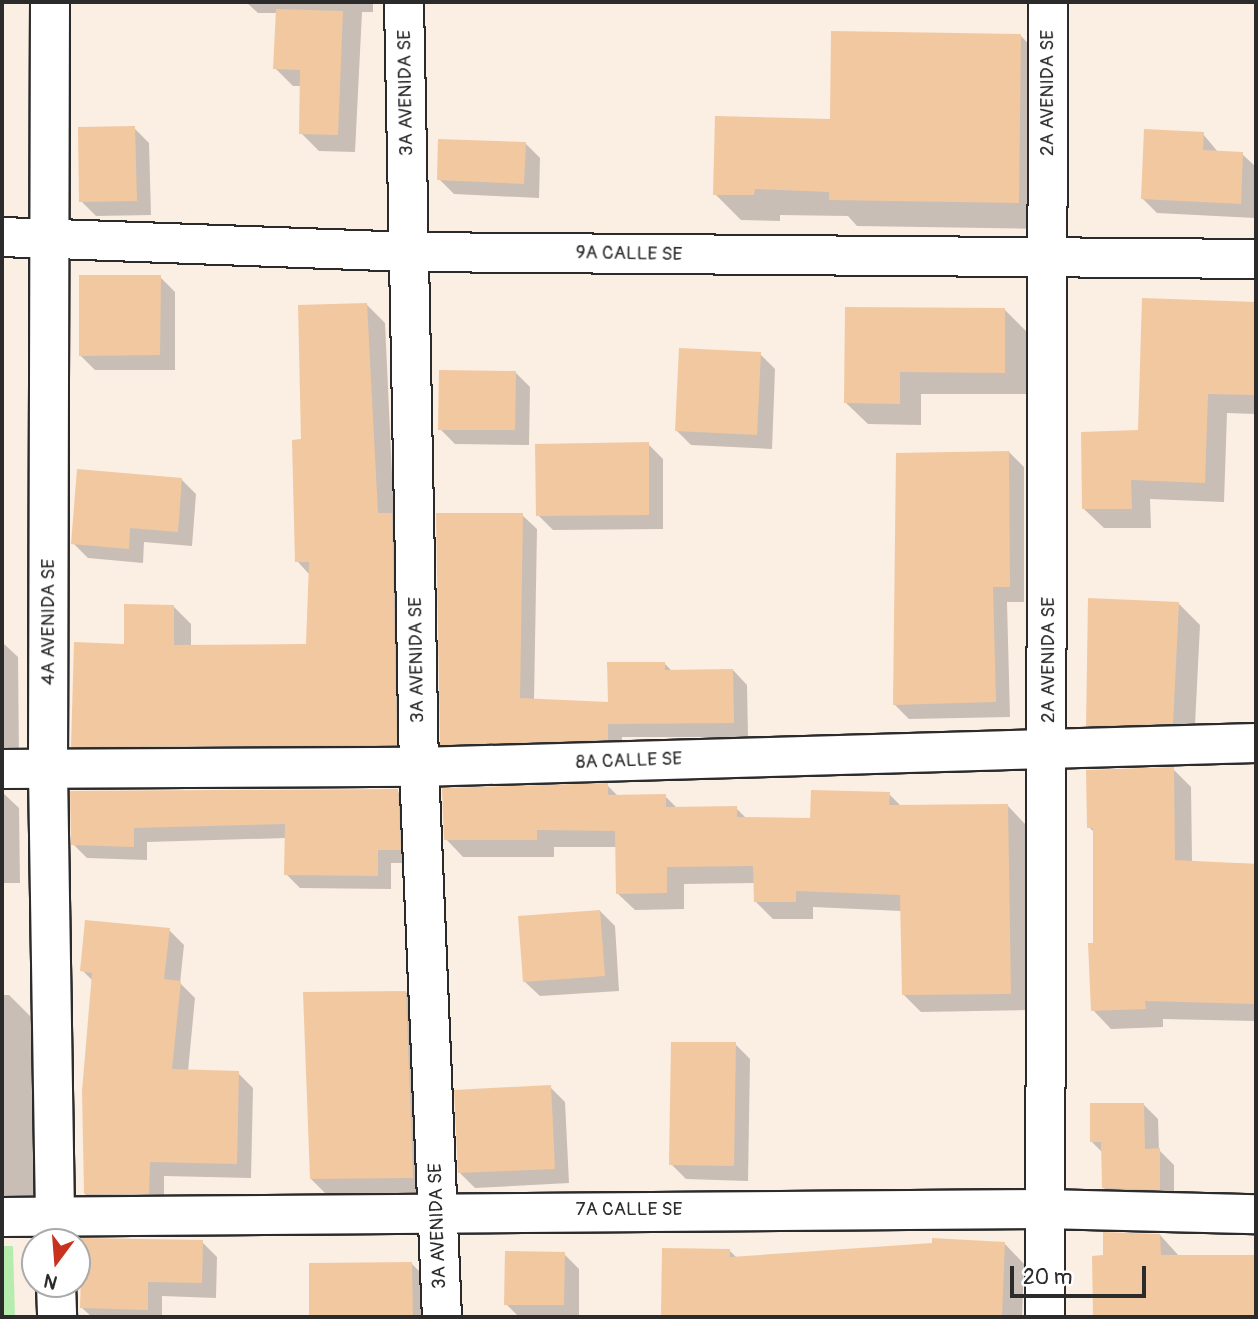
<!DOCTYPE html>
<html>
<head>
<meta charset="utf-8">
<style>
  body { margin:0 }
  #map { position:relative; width:1258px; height:1319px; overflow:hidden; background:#fbeee3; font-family:Pangolin,sans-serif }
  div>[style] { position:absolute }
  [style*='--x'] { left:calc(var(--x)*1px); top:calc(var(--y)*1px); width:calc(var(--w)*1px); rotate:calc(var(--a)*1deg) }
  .green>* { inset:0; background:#b6ecae }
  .shadow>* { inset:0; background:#0003 }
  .building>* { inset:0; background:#f2c8a1 }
  .roads { filter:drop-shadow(2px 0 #2b2b2b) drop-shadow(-2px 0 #2b2b2b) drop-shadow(0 2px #2b2b2b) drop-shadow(0 -2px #2b2b2b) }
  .minor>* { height:38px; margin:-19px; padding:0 19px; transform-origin:19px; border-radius:19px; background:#fff }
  span { translate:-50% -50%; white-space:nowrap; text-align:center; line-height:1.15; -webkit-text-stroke:6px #fff; paint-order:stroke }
  .street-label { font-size:19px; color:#2b2b2b }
  .frame { position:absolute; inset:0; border:4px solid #2b2b2b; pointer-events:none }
  .north { position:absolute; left:21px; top:1228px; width:70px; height:70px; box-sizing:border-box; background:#fff; border:2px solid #aaa; border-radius:50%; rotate:196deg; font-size:19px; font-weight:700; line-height:28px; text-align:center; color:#2b2b2b }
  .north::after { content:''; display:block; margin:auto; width:24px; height:32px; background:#c8321e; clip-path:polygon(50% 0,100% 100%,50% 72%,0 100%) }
  .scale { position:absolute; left:1010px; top:1266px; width:136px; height:32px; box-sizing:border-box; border:4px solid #2b2b2b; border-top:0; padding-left:9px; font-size:21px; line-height:24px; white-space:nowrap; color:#2b2b2b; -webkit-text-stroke:5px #fff; paint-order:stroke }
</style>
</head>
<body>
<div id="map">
  <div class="green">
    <div style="clip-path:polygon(2px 1246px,13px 1246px,15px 1317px,2px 1317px)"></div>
  </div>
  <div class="shadow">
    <div style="clip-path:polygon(246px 2px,373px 2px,373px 12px,362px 12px,355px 152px,319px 151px,301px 133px,302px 86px,293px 86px,275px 68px,277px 13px,258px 13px)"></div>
    <div style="clip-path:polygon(1021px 36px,1046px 62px,1044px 229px,857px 226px,848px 216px,780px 215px,780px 221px,741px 220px,715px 194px,832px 121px)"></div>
    <div style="clip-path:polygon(134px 128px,149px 143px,151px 215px,96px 216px,81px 201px)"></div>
    <div style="clip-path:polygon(1203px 134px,1218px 152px,1242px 154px,1256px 167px,1255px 218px,1157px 213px,1142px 198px)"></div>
    <div style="clip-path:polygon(525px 143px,540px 158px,539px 198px,454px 194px,439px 179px)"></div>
    <div style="clip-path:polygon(160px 277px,175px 292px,175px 370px,95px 370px,80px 355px)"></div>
    <div style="clip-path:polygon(1144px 300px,1256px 304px,1256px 414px,1227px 413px,1224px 502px,1150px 499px,1151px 528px,1104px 528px,1084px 509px,1140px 431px)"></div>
    <div style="clip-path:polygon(367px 305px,385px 323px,394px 518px,409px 533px,414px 762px,91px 764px,73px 746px,125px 646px,173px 606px,191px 624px,191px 647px,308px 646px,310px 575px,297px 561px,303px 441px)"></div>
    <div style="clip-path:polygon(1004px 309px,1026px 331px,1026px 394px,921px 394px,921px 425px,868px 424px,846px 403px)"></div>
    <div style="clip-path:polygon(760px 354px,775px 369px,772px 449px,691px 445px,676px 430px)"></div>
    <div style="clip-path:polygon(515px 372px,530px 387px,529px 445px,455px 444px,440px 429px)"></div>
    <div style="clip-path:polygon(648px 444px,663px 459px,663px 529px,553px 530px,538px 515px)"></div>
    <div style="clip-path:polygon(1009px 452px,1024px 467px,1024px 602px,1007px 602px,1010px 717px,909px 719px,894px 704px)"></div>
    <div style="clip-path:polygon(181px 479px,196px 494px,192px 546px,144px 542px,143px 563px,88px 558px,73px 543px)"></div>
    <div style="clip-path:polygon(522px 515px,537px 529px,534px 700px,609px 704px,665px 664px,672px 671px,733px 670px,747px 685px,748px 737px,622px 737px,622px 754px,457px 758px,442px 744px)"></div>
    <div style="clip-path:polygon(1178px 603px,1200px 625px,1194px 745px,1109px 747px,1087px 725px)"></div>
    <div style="clip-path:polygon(2px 642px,18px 657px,19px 762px,2px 771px)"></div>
    <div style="clip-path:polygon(1173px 769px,1191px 787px,1192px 862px,1256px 864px,1256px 1021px,1163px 1019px,1163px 1027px,1111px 1029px,1093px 1010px,1095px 833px,1089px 827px)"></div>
    <div style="clip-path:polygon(607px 785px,618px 796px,665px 796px,677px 808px,736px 808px,747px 819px,812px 819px,889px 794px,902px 807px,1008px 806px,1025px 824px,1028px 1010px,921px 1012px,903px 994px,902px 911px,813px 907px,813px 919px,773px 919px,756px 902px,755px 883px,684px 884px,684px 909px,635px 910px,617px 893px,617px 847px,554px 847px,554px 857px,463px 857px,446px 839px)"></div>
    <div style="clip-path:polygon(397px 791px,411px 805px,414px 863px,391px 863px,391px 889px,300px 888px,286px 874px,286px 838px,147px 842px,147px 860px,87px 858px,73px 844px,72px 792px)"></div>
    <div style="clip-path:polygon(2px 792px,19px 808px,20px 883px,2px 883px)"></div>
    <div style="clip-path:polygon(600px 911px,615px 926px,619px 991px,540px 996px,524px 981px)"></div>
    <div style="clip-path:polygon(169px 930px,184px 945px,180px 983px,195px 998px,188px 1071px,238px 1073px,253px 1088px,251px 1178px,164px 1176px,164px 1208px,100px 1209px,85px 1194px,93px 981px,82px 970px)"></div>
    <div style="clip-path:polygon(406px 992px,425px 1011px,432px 1197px,330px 1198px,311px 1179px)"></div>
    <div style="clip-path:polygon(2px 995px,9px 995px,37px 1023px,41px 1208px,2px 1209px)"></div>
    <div style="clip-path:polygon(735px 1044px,750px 1059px,748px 1181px,686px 1179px,671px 1164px)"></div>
    <div style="clip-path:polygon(550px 1087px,565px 1102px,569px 1183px,475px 1188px,460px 1173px)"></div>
    <div style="clip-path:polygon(1143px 1104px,1158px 1119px,1159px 1150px,1174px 1165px,1174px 1204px,1119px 1203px,1104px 1188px,1103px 1153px,1092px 1142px)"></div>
    <div style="clip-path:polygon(1160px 1235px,1180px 1257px,1256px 1256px,1256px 1317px,1094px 1317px,1094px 1257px,1105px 1257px)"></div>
    <div style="clip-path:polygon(202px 1242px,217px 1257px,216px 1298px,162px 1296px,162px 1317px,92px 1317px,82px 1308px)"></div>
    <div style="clip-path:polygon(1004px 1243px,1024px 1264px,1022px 1317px,663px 1317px,664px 1249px,729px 1250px,737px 1258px)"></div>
    <div style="clip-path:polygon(564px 1254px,579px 1269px,579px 1317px,519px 1317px,506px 1304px)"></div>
    <div style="clip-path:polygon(411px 1263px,426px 1278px,427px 1317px,311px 1317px,310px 1264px)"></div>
  </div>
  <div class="building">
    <div style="clip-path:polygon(276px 9px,343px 11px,338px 135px,299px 134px,300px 70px,273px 69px)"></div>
    <div style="clip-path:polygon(831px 31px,1021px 34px,1019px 203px,829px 200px,829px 192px,755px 189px,754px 195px,713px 195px,715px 116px,830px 119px)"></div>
    <div style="clip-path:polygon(135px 126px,137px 201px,79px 202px,78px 127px)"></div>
    <div style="clip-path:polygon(1144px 129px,1204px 132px,1203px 150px,1243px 152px,1241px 204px,1141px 199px)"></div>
    <div style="clip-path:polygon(438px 139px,526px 142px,524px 184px,437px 180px)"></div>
    <div style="clip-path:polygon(79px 275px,161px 275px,160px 355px,79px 356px)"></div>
    <div style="clip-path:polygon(1142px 298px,1256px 302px,1254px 395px,1208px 394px,1205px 483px,1131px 480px,1132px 509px,1082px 509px,1081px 432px,1138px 430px)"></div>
    <div style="clip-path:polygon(367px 303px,378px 513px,392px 513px,397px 745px,71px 747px,74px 642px,124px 644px,124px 604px,174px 605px,174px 645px,306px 644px,309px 562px,295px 562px,292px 440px,301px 439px,298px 305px)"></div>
    <div style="clip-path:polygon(845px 307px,1005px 308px,1005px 373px,900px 372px,900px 404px,844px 403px)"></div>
    <div style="clip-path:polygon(679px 348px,761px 352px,757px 435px,675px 431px)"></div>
    <div style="clip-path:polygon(439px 370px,516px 371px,515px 430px,438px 430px)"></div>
    <div style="clip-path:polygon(649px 442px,649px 515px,536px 516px,535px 444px)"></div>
    <div style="clip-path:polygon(1009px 451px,1010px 587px,993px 587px,996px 702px,893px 705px,896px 453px)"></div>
    <div style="clip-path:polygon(77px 469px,182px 478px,178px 532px,130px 528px,129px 549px,71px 544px)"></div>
    <div style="clip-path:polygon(436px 513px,523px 513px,520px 698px,608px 702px,607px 662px,665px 662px,665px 670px,733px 669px,734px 723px,608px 724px,608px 740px,440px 745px)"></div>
    <div style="clip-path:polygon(1088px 598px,1179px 602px,1173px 724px,1086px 726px)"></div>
    <div style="clip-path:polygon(1174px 767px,1175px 860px,1256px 864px,1256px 1004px,1145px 1001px,1146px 1009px,1091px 1011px,1088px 943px,1093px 943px,1093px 828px,1087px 828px,1086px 770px)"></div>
    <div style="clip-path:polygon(608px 783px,608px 795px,666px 794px,666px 807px,737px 806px,737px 817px,810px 818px,811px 790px,890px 792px,889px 805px,1008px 804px,1011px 994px,902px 995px,900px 895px,796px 891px,796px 902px,754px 902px,753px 866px,667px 867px,667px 893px,616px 894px,615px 831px,537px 830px,537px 840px,444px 840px,442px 788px)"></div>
    <div style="clip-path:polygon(398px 789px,401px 850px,378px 850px,378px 876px,284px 875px,285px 824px,134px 828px,134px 847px,71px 845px,70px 791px)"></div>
    <div style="clip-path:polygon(600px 910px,605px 976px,523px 982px,518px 916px)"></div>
    <div style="clip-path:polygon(85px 920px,170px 928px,164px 979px,181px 981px,172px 1069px,239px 1071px,237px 1164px,150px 1162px,149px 1194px,84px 1194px,82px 1091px,92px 973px,80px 971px)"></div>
    <div style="clip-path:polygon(406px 991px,413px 1178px,310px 1179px,303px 992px)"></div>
    <div style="clip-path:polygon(671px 1042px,736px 1042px,734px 1166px,669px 1165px)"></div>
    <div style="clip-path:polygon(551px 1085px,555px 1169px,458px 1173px,454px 1090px)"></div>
    <div style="clip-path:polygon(1090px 1103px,1144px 1103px,1145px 1149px,1160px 1148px,1160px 1190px,1102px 1188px,1101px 1142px,1090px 1142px)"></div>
    <div style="clip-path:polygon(1103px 1232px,1160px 1234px,1161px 1255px,1256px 1255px,1256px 1317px,1093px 1317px,1092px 1256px,1103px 1255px)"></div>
    <div style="clip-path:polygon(82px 1238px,203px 1240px,202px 1283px,148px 1282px,148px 1310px,80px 1308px)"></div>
    <div style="clip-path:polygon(932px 1238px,1005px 1242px,1002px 1317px,661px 1317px,662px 1248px,730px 1249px,730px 1257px,932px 1243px)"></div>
    <div style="clip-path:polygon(505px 1251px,565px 1252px,564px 1305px,504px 1305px)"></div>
    <div style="clip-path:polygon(412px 1262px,413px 1317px,309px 1317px,309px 1263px)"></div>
  </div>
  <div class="roads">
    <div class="minor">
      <div style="--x:50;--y:2;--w:769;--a:90.15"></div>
      <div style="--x:48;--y:771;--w:471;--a:89.1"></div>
      <div style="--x:404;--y:2;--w:765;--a:88.88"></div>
      <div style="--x:419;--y:767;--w:550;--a:87.61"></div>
      <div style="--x:2;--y:237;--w:407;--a:2.1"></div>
      <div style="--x:409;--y:252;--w:847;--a:0.47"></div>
      <div style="--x:2;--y:769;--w:417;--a:-0.3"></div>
      <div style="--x:419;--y:767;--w:837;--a:-1.64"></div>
      <div style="--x:2;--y:1217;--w:1042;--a:-0.44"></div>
      <div style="--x:1044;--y:1209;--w:212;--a:1.4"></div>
      <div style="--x:56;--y:1284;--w:33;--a:88"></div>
      <div style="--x:1045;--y:1317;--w:1315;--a:-89.87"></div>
    </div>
  </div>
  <div class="street-label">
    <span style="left:406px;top:93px;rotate:-91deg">3A AVENIDA SE</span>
    <span style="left:1048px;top:93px;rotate:-90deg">2A AVENIDA SE</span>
    <span style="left:629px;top:254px;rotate:1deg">9A CALLE SE</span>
    <span style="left:49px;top:622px;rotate:-90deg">4A AVENIDA SE</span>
    <span style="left:417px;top:660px;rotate:-91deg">3A AVENIDA SE</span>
    <span style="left:1049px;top:660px;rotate:-90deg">2A AVENIDA SE</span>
    <span style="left:629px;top:761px;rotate:-2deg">8A CALLE SE</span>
    <span style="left:629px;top:1210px">7A CALLE SE</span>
    <span style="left:438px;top:1226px;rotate:-92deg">3A AVENIDA SE</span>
  </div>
  <div class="frame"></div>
  <div class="north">N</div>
  <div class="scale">20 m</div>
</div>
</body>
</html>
